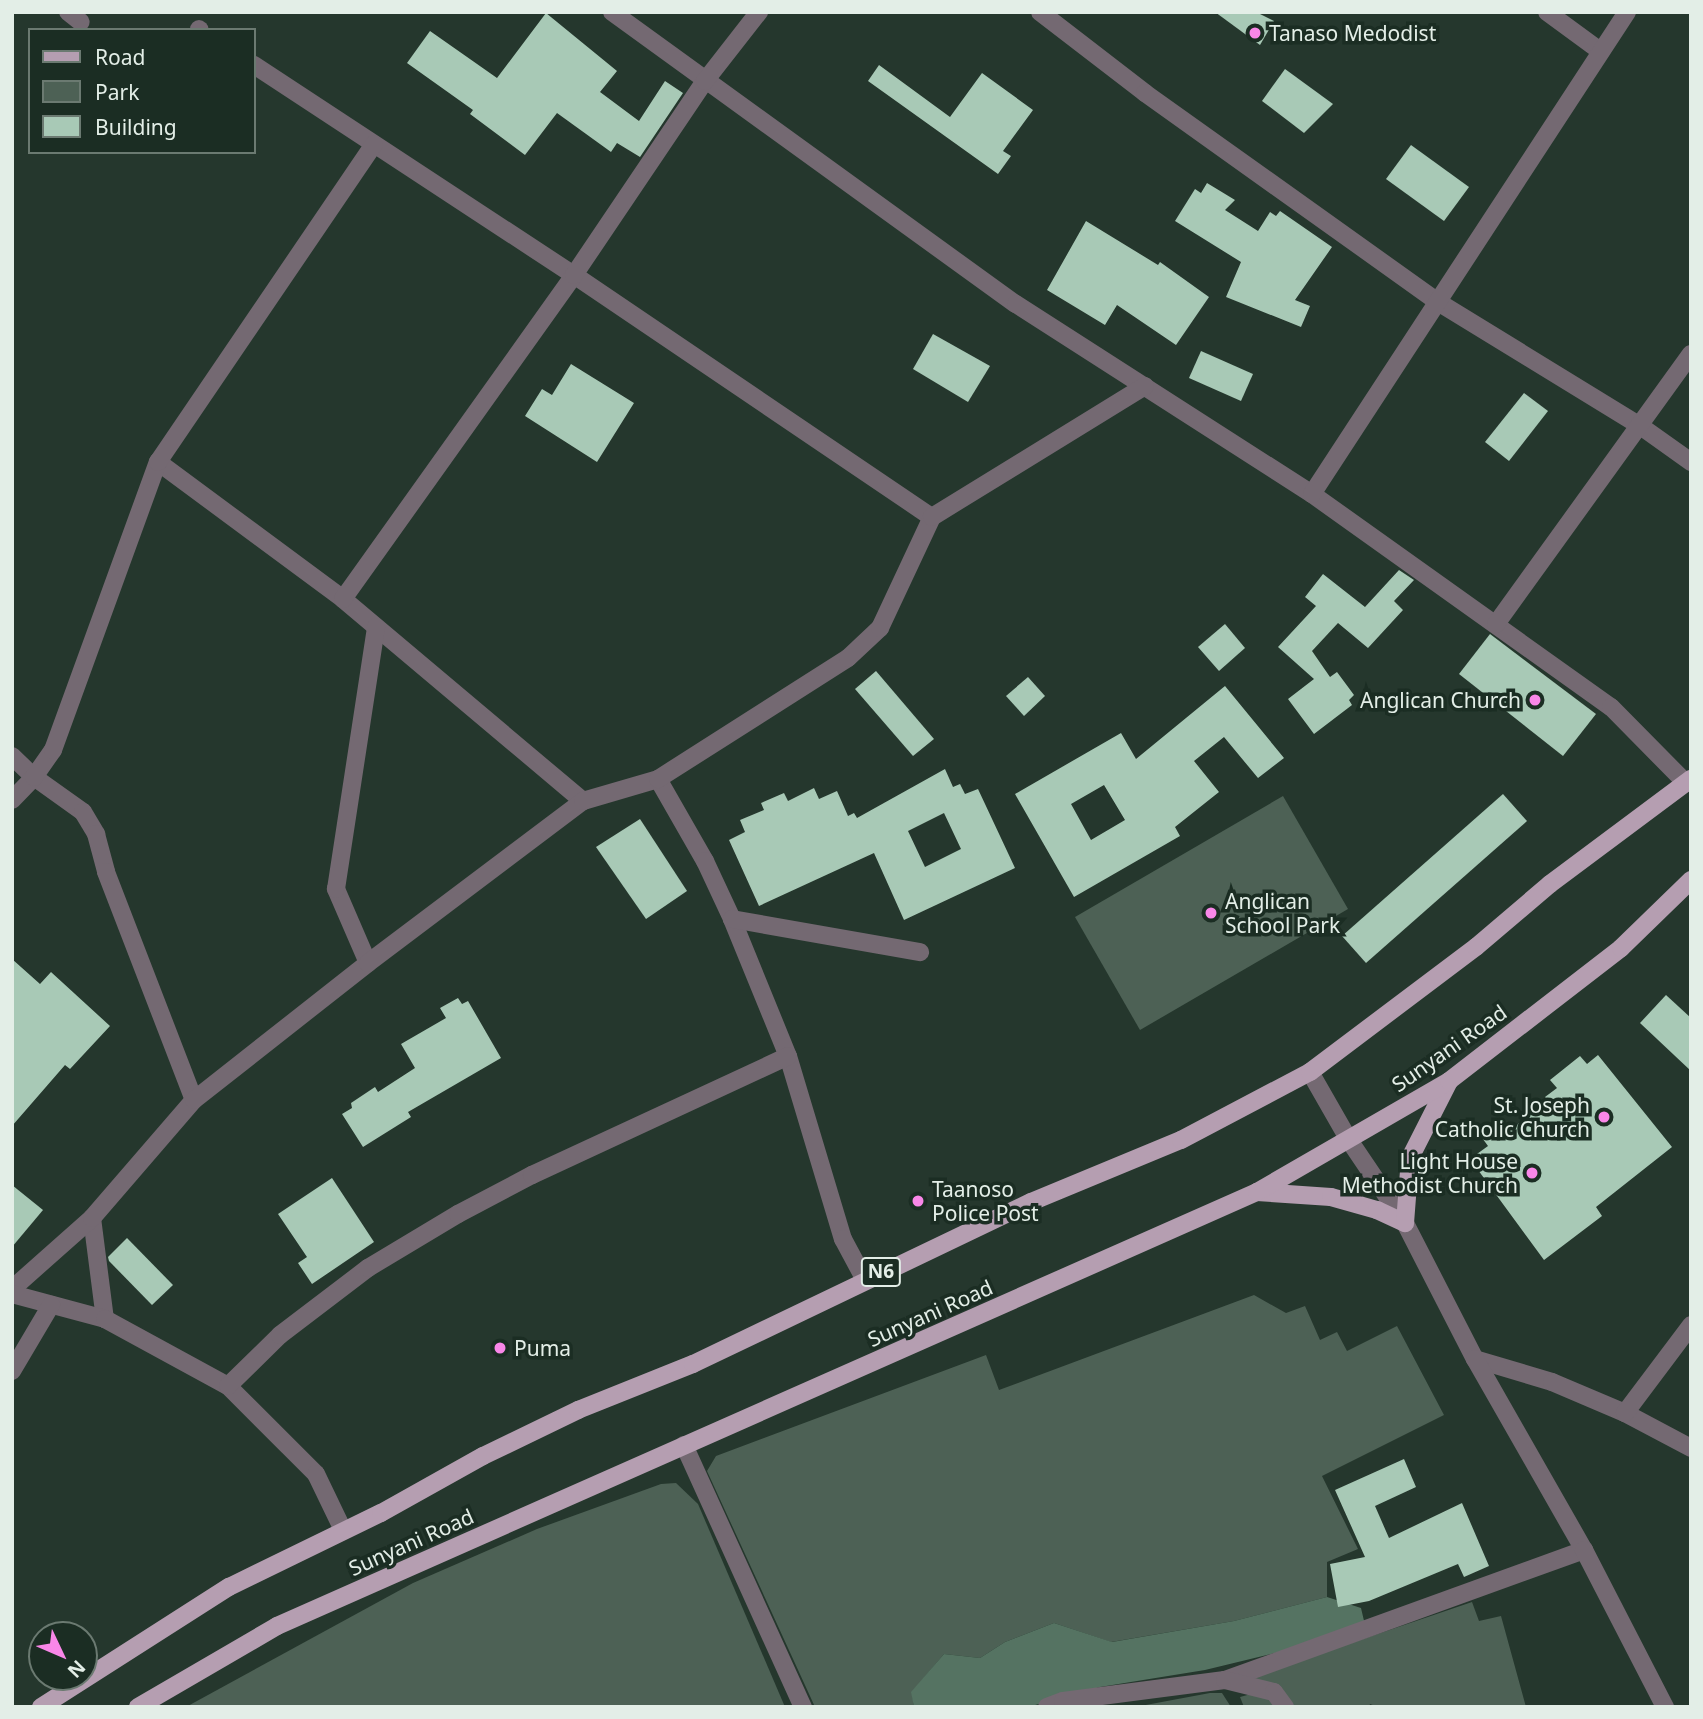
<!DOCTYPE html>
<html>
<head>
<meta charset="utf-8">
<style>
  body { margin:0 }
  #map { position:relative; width:1703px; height:1719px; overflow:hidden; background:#25372d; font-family:"Noto Sans",sans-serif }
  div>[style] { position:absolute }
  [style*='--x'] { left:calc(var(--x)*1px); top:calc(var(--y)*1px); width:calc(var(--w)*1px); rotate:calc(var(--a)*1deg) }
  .green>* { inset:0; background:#4d6155 }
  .forest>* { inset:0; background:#557362 }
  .building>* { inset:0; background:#a8c9b6 }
  .minor>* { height:18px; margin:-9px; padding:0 9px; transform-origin:9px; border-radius:9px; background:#746972 }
  .tertiary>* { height:18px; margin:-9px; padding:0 9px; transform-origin:9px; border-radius:9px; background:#746972 }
  .primary>* { height:18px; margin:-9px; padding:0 9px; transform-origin:9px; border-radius:9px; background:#b59eb1 }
  .dots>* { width:19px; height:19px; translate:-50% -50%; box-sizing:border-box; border:4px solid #1b2d23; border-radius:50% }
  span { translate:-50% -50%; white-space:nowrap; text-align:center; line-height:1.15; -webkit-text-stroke:7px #1b2d23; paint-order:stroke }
  .shield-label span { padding:2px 5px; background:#1b2d23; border:2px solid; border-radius:5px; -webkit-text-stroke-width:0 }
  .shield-label { font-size:19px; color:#e3eee7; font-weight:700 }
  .poi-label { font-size:21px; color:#e3eee7 }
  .left { translate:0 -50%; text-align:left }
  .right { translate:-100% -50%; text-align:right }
  .street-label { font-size:21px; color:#e3eee7 }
  .frame { position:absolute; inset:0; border:14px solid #e3eee7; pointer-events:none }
  .legend { position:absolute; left:28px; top:28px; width:228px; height:126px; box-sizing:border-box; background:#1b2d23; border:2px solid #6b7a71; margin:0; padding:9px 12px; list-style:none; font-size:21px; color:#e3eee7 }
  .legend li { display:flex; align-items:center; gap:14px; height:35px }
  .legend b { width:35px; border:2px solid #6b7a71 }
  .north { position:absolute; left:28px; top:1621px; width:70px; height:70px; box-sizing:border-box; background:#1b2d23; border:2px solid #6b7a71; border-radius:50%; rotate:134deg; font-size:19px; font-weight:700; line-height:28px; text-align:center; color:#e3eee7 }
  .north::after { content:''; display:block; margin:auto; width:24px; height:32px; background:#f987e8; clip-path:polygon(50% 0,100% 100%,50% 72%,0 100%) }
</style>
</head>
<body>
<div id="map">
  <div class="green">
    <div style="clip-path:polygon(1283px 796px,1348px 909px,1140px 1030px,1075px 917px)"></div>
    <div style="clip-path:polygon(1254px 1295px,1286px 1313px,1305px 1306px,1320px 1340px,1337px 1332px,1347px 1351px,1397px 1326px,1444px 1415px,1322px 1476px,1358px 1549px,1327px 1562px,1327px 1597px,1234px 1621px,1111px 1642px,1054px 1623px,1005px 1642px,980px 1658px,944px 1654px,912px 1692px,914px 1707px,815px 1707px,707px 1471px,716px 1456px,986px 1355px,999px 1390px)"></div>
    <div style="clip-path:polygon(676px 1483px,698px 1504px,785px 1707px,186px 1707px,413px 1583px,537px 1529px,661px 1484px)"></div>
    <div style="clip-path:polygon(1472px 1602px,1479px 1621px,1501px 1616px,1526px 1707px,1378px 1707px,1370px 1704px,1369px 1707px,1244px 1707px,1240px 1697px,1251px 1694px,1254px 1676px)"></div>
    <div style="clip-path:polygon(1210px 1693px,1222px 1693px,1231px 1707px,1135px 1707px)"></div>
  </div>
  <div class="forest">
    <div style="clip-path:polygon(1327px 1597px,1361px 1608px,1365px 1625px,1283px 1651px,1205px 1670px,1100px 1687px,1028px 1707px,914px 1707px,911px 1692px,944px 1654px,980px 1658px,1005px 1642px,1054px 1623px,1112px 1642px,1234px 1621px)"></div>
  </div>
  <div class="building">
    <div style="clip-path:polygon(1215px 12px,1256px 12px,1274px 21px,1260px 45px)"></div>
    <div style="clip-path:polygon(546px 13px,617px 71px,600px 92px,639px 121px,665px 81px,683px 93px,640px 157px,617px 143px,611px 152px,557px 113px,525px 155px,470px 114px,473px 110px,407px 63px,430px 31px,497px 78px)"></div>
    <div style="clip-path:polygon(879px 65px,950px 117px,982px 73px,1033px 110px,1003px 151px,1011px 156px,998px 174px,868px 81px)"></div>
    <div style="clip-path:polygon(1285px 69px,1333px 104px,1304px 133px,1262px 101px)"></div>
    <div style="clip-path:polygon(1411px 145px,1469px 187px,1444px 221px,1386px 179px)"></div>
    <div style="clip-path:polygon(1207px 183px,1235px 200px,1225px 210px,1258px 231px,1270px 212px,1276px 216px,1280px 211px,1332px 247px,1295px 300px,1310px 306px,1301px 327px,1226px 297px,1241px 262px,1175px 221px,1195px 189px,1201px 193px)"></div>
    <div style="clip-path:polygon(1086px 221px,1158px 265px,1160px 262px,1209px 297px,1176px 345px,1117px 305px,1105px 325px,1047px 290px)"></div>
    <div style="clip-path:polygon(933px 334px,990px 366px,968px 402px,913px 369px)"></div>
    <div style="clip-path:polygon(1201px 351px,1253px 374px,1241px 401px,1189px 378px)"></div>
    <div style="clip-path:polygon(571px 364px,634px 403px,597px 462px,525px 416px,542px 389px,552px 395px)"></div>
    <div style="clip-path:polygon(1524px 393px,1548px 411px,1509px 461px,1485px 442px)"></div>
    <div style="clip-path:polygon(1399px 570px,1414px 580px,1394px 601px,1403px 610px,1368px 648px,1338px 623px,1312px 651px,1330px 677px,1337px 672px,1354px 695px,1349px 700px,1352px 705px,1314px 734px,1288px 699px,1314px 679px,1278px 647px,1316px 606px,1305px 597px,1323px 574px,1365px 607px)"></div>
    <div style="clip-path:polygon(1225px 624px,1245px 648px,1219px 671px,1198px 647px)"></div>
    <div style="clip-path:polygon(1490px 634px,1596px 714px,1563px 756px,1459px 674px)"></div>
    <div style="clip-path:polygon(876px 671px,934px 739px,913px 756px,855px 689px)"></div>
    <div style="clip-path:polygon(1028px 677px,1045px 696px,1024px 716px,1006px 696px)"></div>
    <div style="clip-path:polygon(evenodd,1225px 686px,1284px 758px,1258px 778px,1224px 737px,1194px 761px,1219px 792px,1175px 827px,1180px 836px,1074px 897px,1015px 794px,1121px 733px,1136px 759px,1225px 686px,1104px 785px,1125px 820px,1091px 840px,1071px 804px,1104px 785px)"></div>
    <div style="clip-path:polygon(evenodd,945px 769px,953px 787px,960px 784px,965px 794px,978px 789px,1015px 868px,904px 920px,874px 853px,759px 906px,729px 840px,745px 832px,740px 820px,764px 810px,761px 803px,784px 793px,788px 801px,814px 788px,819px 799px,837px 791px,848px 816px,854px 813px,857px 818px,945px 769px,944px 813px,961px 849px,925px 867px,908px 831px,944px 813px)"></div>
    <div style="clip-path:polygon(1503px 794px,1527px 821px,1366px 963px,1342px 936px)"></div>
    <div style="clip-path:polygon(640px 819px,687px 891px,646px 919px,596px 847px)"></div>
    <div style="clip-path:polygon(12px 959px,40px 984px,51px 972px,110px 1026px,70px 1069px,65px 1065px,12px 1126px)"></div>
    <div style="clip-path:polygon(1666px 995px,1691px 1018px,1691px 1071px,1640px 1023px)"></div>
    <div style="clip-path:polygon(458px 998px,462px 1004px,468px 1001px,501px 1058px,408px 1112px,411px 1117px,363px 1147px,342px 1114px,352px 1108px,351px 1103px,375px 1087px,378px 1092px,415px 1068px,401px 1044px,446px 1018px,440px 1008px)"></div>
    <div style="clip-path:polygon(1598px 1055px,1672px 1147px,1596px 1207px,1602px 1216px,1544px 1260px,1470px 1159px,1488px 1146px,1480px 1135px,1502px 1119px,1510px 1130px,1548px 1101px,1545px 1097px,1557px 1088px,1550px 1080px,1580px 1056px,1587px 1064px)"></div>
    <div style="clip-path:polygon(332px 1178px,374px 1242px,312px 1284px,298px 1263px,307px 1257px,278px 1214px)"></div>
    <div style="clip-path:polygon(12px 1185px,43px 1210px,12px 1247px)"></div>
    <div style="clip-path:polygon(127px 1238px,173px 1285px,152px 1305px,109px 1261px,108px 1257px)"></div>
    <div style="clip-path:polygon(1404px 1459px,1416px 1487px,1375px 1506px,1389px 1538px,1462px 1503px,1489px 1566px,1464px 1577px,1458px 1564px,1369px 1601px,1338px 1607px,1330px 1564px,1365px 1557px,1335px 1490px)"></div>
  </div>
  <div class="minor">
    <div style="--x:68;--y:12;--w:16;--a:38"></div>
    <div style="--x:612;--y:12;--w:498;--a:35.9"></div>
    <div style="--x:1016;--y:304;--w:352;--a:32.7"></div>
    <div style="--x:1312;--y:494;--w:367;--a:35.5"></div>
    <div style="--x:1611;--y:707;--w:107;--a:45.4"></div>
    <div style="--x:1040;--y:12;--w:133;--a:37.6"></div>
    <div style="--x:1145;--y:93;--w:360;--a:35.5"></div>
    <div style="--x:1438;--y:302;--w:236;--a:31.5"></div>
    <div style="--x:1639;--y:425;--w:64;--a:35.4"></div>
    <div style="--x:1547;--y:12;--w:66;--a:36.3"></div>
    <div style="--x:199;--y:29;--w:1;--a:45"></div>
    <div style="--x:254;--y:65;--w:383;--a:33.3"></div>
    <div style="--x:574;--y:275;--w:432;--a:34.1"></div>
    <div style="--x:158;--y:462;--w:230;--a:36.5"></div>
    <div style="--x:343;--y:599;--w:314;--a:40.1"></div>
    <div style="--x:1312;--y:494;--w:576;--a:-56.83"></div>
    <div style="--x:343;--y:599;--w:398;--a:-54.5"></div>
    <div style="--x:574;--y:275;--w:234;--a:-56"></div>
    <div style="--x:705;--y:81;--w:88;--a:-52"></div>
    <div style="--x:1496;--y:624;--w:333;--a:-54.2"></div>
    <div style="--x:12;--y:756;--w:30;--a:44"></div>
    <div style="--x:34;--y:777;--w:60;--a:35.5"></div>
    <div style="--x:83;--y:812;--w:26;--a:59"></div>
    <div style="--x:96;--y:834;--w:39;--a:75"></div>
    <div style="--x:106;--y:872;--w:244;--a:68.9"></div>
    <div style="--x:658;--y:779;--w:95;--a:60.2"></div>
    <div style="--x:705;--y:861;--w:64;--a:65"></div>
    <div style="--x:732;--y:919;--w:148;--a:67.8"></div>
    <div style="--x:788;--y:1056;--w:191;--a:73.3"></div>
    <div style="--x:843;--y:1239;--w:47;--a:61.8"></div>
    <div style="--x:12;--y:800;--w:32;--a:-46"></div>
    <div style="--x:34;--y:777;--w:33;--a:-55"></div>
    <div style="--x:53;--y:750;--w:307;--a:-70"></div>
    <div style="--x:158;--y:462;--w:384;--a:-55.8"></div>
    <div style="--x:732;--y:919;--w:191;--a:10"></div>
    <div style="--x:368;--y:963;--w:81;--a:-113.4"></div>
    <div style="--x:336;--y:889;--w:265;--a:-81.3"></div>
    <div style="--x:92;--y:1218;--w:102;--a:82.7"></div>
    <div style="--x:12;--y:1289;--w:107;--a:-41.6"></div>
    <div style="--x:92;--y:1218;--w:156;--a:-49.2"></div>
    <div style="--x:194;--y:1100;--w:221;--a:-38.2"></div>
    <div style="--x:368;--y:963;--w:269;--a:-37"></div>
    <div style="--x:583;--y:801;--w:78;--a:-16.3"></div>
    <div style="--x:658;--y:779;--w:225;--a:-32.5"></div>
    <div style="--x:848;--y:658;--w:44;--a:-43.2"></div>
    <div style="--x:880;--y:628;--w:123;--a:-64.9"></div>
    <div style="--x:932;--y:517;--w:250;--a:-31.6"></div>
    <div style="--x:12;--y:1294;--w:96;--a:15"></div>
    <div style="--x:105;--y:1319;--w:140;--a:28.6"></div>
    <div style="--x:228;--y:1386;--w:124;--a:45"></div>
    <div style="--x:316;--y:1474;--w:62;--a:64.3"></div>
    <div style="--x:1475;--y:1359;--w:80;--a:16.6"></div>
    <div style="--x:1552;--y:1382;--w:79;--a:23"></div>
    <div style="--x:1625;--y:1413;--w:75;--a:27.9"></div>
    <div style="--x:12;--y:1371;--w:77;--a:-59.4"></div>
    <div style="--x:228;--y:1386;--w:73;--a:-44.4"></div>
    <div style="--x:280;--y:1335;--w:111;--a:-37.3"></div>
    <div style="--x:368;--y:1268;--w:105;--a:-31"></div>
    <div style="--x:458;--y:1214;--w:84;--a:-27.8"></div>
    <div style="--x:532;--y:1175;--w:282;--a:-24.9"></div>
    <div style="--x:1625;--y:1413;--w:110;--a:-53.1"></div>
    <div style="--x:684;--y:1445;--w:288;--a:65.6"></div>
    <div style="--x:1225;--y:1680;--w:382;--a:-19.9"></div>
    <div style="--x:1047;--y:1707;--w:17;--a:-21"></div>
    <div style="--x:1063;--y:1701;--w:163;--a:-7.4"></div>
    <div style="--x:1225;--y:1680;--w:50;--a:13.8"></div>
    <div style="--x:1274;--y:1692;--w:19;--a:54"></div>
  </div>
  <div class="tertiary">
    <div style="--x:1310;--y:1072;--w:78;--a:60.2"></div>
    <div style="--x:1349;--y:1140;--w:100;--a:56"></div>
    <div style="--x:1405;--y:1223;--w:153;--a:62.8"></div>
    <div style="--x:1475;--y:1359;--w:220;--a:60.3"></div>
    <div style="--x:1584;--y:1550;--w:177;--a:62.7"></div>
  </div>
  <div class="primary">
    <div style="--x:1257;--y:1192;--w:74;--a:3.9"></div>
    <div style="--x:1331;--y:1197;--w:48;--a:15.8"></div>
    <div style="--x:1377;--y:1210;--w:31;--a:25"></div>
    <div style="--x:1405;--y:1223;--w:65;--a:-85.6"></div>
    <div style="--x:1410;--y:1158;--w:86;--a:-63.1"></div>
    <div style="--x:41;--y:1707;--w:223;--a:-32.6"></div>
    <div style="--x:229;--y:1587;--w:169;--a:-26"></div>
    <div style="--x:381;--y:1513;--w:117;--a:-29.2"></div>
    <div style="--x:483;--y:1456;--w:106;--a:-25.8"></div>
    <div style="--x:578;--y:1410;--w:124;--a:-21.8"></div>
    <div style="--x:693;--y:1364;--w:375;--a:-25.6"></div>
    <div style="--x:1031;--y:1202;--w:162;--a:-22.5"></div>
    <div style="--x:1181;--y:1140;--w:146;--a:-27.8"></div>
    <div style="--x:1310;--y:1072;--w:208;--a:-37"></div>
    <div style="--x:1476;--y:947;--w:97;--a:-40.4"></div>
    <div style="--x:1550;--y:884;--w:176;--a:-36.7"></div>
    <div style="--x:138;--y:1707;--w:161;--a:-30.2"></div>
    <div style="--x:277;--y:1626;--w:1072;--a:-23.89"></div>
    <div style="--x:1257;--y:1192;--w:222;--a:-30"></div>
    <div style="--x:1449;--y:1081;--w:217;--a:-37.7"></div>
    <div style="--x:1621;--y:948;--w:98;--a:-44.2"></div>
  </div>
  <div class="dots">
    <div style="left:1255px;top:33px;background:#f987e8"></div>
    <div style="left:1535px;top:700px;background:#f987e8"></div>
    <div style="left:1211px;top:913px;background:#f987e8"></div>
    <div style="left:1604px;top:1117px;background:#f987e8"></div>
    <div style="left:1532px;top:1173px;background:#f987e8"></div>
    <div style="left:918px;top:1201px;background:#f987e8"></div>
    <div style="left:500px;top:1348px;background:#f987e8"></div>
  </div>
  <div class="shield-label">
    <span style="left:881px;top:1272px">N6</span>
  </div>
  <div class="poi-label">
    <span class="left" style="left:1269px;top:33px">Tanaso Medodist</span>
    <span class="right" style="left:1521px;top:700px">Anglican Church</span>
    <span class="left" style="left:1225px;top:913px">Anglican<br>School Park</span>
    <span class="right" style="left:1590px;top:1117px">St. Joseph<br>Catholic Church</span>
    <span class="right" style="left:1518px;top:1173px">Light House<br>Methodist Church</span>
    <span class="left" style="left:932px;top:1201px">Taanoso<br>Police Post</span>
    <span class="left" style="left:514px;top:1348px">Puma</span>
  </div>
  <div class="street-label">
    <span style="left:1449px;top:1048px;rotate:-35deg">Sunyani Road</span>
    <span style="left:930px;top:1313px;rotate:-24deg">Sunyani Road</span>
    <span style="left:411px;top:1542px;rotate:-24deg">Sunyani Road</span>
  </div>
  <div class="frame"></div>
  <ul class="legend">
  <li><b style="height:9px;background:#b59eb1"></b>Road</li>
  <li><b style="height:19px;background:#4d6155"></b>Park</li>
  <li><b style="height:19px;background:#a8c9b6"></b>Building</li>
  </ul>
  <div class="north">N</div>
</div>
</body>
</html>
